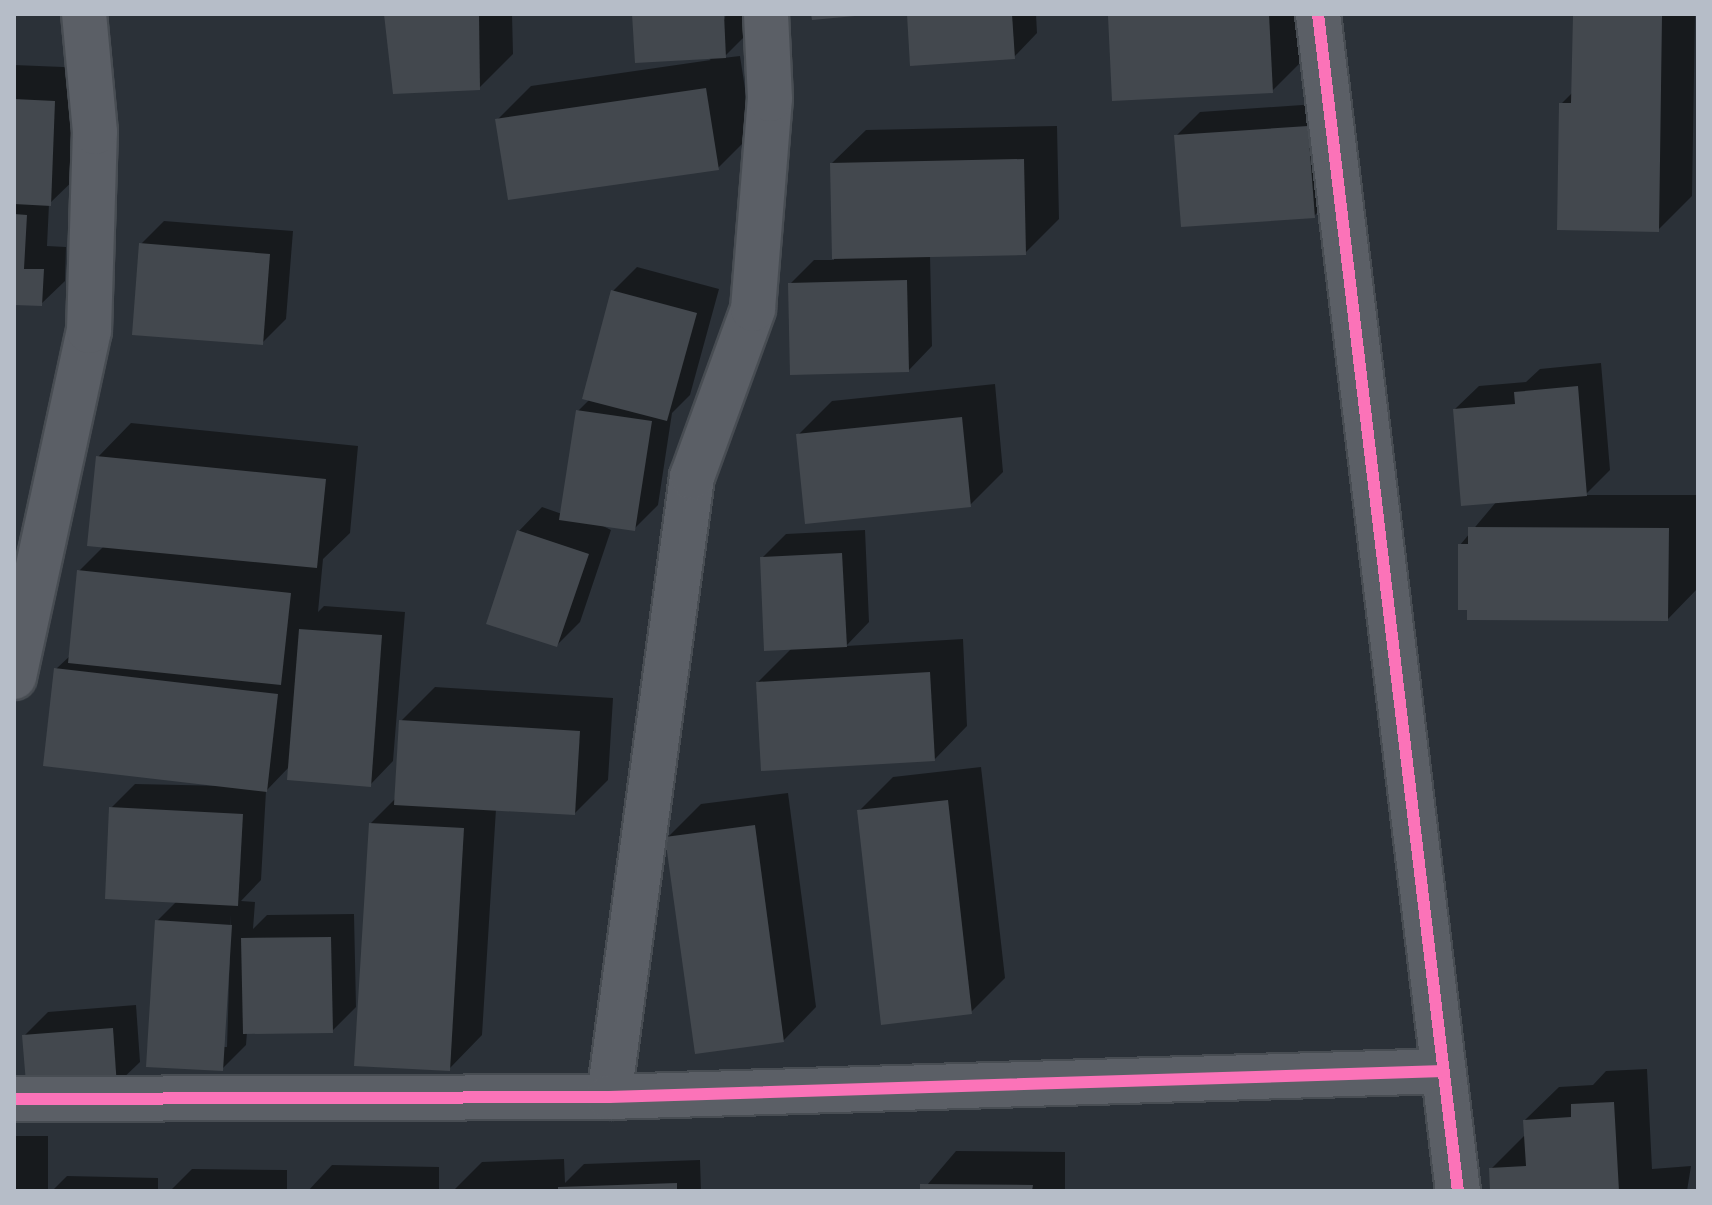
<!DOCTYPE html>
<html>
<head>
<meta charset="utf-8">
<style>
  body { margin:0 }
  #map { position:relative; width:1712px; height:1205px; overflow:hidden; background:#2b3138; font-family:Mulish,sans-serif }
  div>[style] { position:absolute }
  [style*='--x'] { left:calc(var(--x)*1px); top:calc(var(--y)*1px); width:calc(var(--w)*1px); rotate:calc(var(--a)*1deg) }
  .shadow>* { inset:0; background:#0007 }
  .building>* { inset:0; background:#43484e }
  .roads { filter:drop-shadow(2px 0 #484d53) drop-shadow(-2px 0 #484d53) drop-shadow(0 2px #484d53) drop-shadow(0 -2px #484d53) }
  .minor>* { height:44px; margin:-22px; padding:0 22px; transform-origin:22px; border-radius:22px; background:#5b5f66 }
  .cycleway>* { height:12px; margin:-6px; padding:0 6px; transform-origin:6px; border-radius:6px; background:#fb73b8 }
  span { translate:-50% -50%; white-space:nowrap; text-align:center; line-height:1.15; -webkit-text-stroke:6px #1e2732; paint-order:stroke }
  .frame { position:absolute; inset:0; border:16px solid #b6bdc8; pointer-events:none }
</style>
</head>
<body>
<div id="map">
  <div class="shadow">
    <div style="clip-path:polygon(386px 14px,512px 14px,513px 54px,479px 88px)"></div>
    <div style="clip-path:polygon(634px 14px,722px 14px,722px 27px,726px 14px,759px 14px,759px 22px,723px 58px,740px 56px,752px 134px,718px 168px,498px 119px,531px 86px,711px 60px)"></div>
    <div style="clip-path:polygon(909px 14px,1036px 14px,1037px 33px,1014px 57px)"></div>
    <div style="clip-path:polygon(1113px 14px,1304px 14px,1306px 57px,1272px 91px,1110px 17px)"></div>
    <div style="clip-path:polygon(1577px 14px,1695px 14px,1692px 196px,1658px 230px,1561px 104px,1574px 91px)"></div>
    <div style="clip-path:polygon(14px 65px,88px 68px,84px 170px,49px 204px,47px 246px,66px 247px,65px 281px,41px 304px,14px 303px)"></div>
    <div style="clip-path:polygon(1331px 103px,1337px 193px,1314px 216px,1176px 136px,1200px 112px)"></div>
    <div style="clip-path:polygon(1057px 126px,1059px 219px,1025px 253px,930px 255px,932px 346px,909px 370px,790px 284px,814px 260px,834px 260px,832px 163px,866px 130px)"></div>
    <div style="clip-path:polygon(164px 221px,293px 231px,286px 319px,262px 343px,141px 244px)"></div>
    <div style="clip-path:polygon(637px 267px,719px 289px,690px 395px,672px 413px,658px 505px,634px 529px,597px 523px,611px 530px,580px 622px,557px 645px,519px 531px,542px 507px,562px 514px,578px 411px,590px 399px,613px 291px)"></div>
    <div style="clip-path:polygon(1601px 363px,1610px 470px,1585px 495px,1698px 495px,1698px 588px,1668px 619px,1460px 545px,1497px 501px,1455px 409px,1479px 386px,1526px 382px,1540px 369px)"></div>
    <div style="clip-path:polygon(995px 384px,1003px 472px,970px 505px,798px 435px,832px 401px)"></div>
    <div style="clip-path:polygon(evenodd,131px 423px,358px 446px,350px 533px,323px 559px,318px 612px,324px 606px,405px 612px,393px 761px,370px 785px,290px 766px,266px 791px,261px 880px,241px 901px,255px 902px,253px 929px,267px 915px,354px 914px,356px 1007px,332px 1031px,247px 1032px,246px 1045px,222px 1069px,157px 921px,177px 901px,111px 808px,135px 784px,228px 786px,56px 669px,71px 655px,79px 571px,104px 546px,98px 457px,131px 423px,231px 915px,227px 1047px,223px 1047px,231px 915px)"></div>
    <div style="clip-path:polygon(865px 530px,869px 622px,846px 646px,963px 639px,967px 726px,934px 760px,758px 682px,792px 648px,762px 558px,786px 534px)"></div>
    <div style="clip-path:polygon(435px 687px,613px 698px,608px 780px,575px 813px,496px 809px,482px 1035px,449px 1069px,371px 823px,396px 798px,401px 721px)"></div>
    <div style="clip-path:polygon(981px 767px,1005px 978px,971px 1012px,859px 811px,893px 777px)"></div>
    <div style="clip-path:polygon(788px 793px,816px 1007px,783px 1041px,667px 838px,701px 804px)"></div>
    <div style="clip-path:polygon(136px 1005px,140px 1062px,116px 1085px,24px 1036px,48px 1012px)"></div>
    <div style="clip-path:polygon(1647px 1069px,1652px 1169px,1691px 1166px,1687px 1191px,1492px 1191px,1491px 1169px,1525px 1135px,1525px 1120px,1559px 1087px,1593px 1085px,1606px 1071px)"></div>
    <div style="clip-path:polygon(14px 1136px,48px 1136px,48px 1191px,14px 1191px)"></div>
    <div style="clip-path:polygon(956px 1151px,1065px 1152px,1065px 1191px,922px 1191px)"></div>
    <div style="clip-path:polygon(564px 1159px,565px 1183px,584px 1164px,700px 1160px,701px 1191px,453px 1191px,482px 1162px)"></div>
    <div style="clip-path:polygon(332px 1165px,439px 1167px,439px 1191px,308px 1191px)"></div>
    <div style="clip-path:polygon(192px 1169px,287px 1170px,287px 1191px,170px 1191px)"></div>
    <div style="clip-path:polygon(67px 1176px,158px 1178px,158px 1191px,52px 1191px)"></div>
  </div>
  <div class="building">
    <div style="clip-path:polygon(384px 14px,479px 14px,480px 90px,393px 94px)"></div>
    <div style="clip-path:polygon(632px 14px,724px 14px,726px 58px,635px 63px)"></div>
    <div style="clip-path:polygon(811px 14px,855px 14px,855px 16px,812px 20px)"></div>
    <div style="clip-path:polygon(907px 14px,1012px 14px,1015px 59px,910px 66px)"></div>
    <div style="clip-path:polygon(1269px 14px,1273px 93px,1112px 101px,1108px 16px)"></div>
    <div style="clip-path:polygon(1573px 15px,1662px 16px,1659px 232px,1557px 230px,1559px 103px,1571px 103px)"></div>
    <div style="clip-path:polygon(706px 88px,719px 170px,508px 200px,495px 119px)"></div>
    <div style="clip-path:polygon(14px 99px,55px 101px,51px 206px,14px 204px)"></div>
    <div style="clip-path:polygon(1308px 126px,1315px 218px,1181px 227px,1174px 135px)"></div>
    <div style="clip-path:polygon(1024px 159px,1026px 255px,832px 259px,830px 163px)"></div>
    <div style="clip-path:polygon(14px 214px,27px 215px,24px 269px,44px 269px,42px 306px,14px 305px)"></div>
    <div style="clip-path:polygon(139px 243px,270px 254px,263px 345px,132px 335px)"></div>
    <div style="clip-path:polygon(907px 280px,909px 372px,790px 375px,788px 283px)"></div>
    <div style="clip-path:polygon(611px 290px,697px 313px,667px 421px,582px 399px)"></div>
    <div style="clip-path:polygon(1578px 386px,1587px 496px,1461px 506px,1453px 409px,1515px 404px,1514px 392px)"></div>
    <div style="clip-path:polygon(576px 410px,652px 421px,635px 531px,559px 520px)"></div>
    <div style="clip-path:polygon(962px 417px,971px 507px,805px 524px,796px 434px)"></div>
    <div style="clip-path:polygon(96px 456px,326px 479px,317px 568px,87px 546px)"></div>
    <div style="clip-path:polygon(1468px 527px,1669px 528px,1668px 621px,1467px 620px,1467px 610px,1458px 610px,1458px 544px,1468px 544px)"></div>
    <div style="clip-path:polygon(517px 530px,589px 554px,557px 647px,486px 624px)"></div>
    <div style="clip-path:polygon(842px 553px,847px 647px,764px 651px,760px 557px)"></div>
    <div style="clip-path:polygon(77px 570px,291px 593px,281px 685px,68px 663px)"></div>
    <div style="clip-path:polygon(299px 629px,382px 635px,371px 787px,287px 780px)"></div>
    <div style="clip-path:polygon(54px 668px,278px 694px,267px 792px,43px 766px)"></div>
    <div style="clip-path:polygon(930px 672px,935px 761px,761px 771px,756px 682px)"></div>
    <div style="clip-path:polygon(399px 720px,580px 731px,575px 815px,394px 805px)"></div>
    <div style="clip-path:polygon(948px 800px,972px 1014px,881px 1025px,857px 810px)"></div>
    <div style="clip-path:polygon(109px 807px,243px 814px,238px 906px,105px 899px)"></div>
    <div style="clip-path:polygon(369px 823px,464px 828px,450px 1071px,354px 1066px)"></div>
    <div style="clip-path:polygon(755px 825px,784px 1042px,695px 1054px,665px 837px)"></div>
    <div style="clip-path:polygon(155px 920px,232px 925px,223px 1071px,146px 1067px)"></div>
    <div style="clip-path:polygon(331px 937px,333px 1033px,243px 1034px,241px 938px)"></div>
    <div style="clip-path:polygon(113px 1028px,117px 1087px,27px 1095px,22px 1035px)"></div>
    <div style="clip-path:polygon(1614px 1102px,1619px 1191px,1490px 1191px,1489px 1168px,1526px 1166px,1523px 1120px,1571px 1117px,1571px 1104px)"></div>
    <div style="clip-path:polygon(677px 1183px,677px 1191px,558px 1191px,558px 1187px)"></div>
    <div style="clip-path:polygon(920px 1184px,1033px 1185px,1032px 1191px,920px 1191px)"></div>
  </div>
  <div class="roads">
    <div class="minor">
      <div style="--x:1318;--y:14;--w:1185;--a:83.22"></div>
      <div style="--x:14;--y:677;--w:354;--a:-77.8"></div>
      <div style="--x:89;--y:331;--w:199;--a:-88.3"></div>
      <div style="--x:95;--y:132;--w:119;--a:-95.3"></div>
      <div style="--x:609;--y:1097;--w:626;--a:-82.38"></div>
      <div style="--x:692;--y:477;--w:179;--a:-70"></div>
      <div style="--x:753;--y:309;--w:211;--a:-85.4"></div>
      <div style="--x:770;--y:99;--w:85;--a:-92.7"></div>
      <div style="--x:14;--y:1099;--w:595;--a:-0.19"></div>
      <div style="--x:609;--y:1097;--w:835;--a:-1.78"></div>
    </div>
  </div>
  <div class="cycleway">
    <div style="--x:1318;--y:14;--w:1185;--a:83.22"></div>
    <div style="--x:14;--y:1099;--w:595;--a:-0.19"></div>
    <div style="--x:609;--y:1097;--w:835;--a:-1.78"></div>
  </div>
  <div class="frame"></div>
</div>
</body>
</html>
